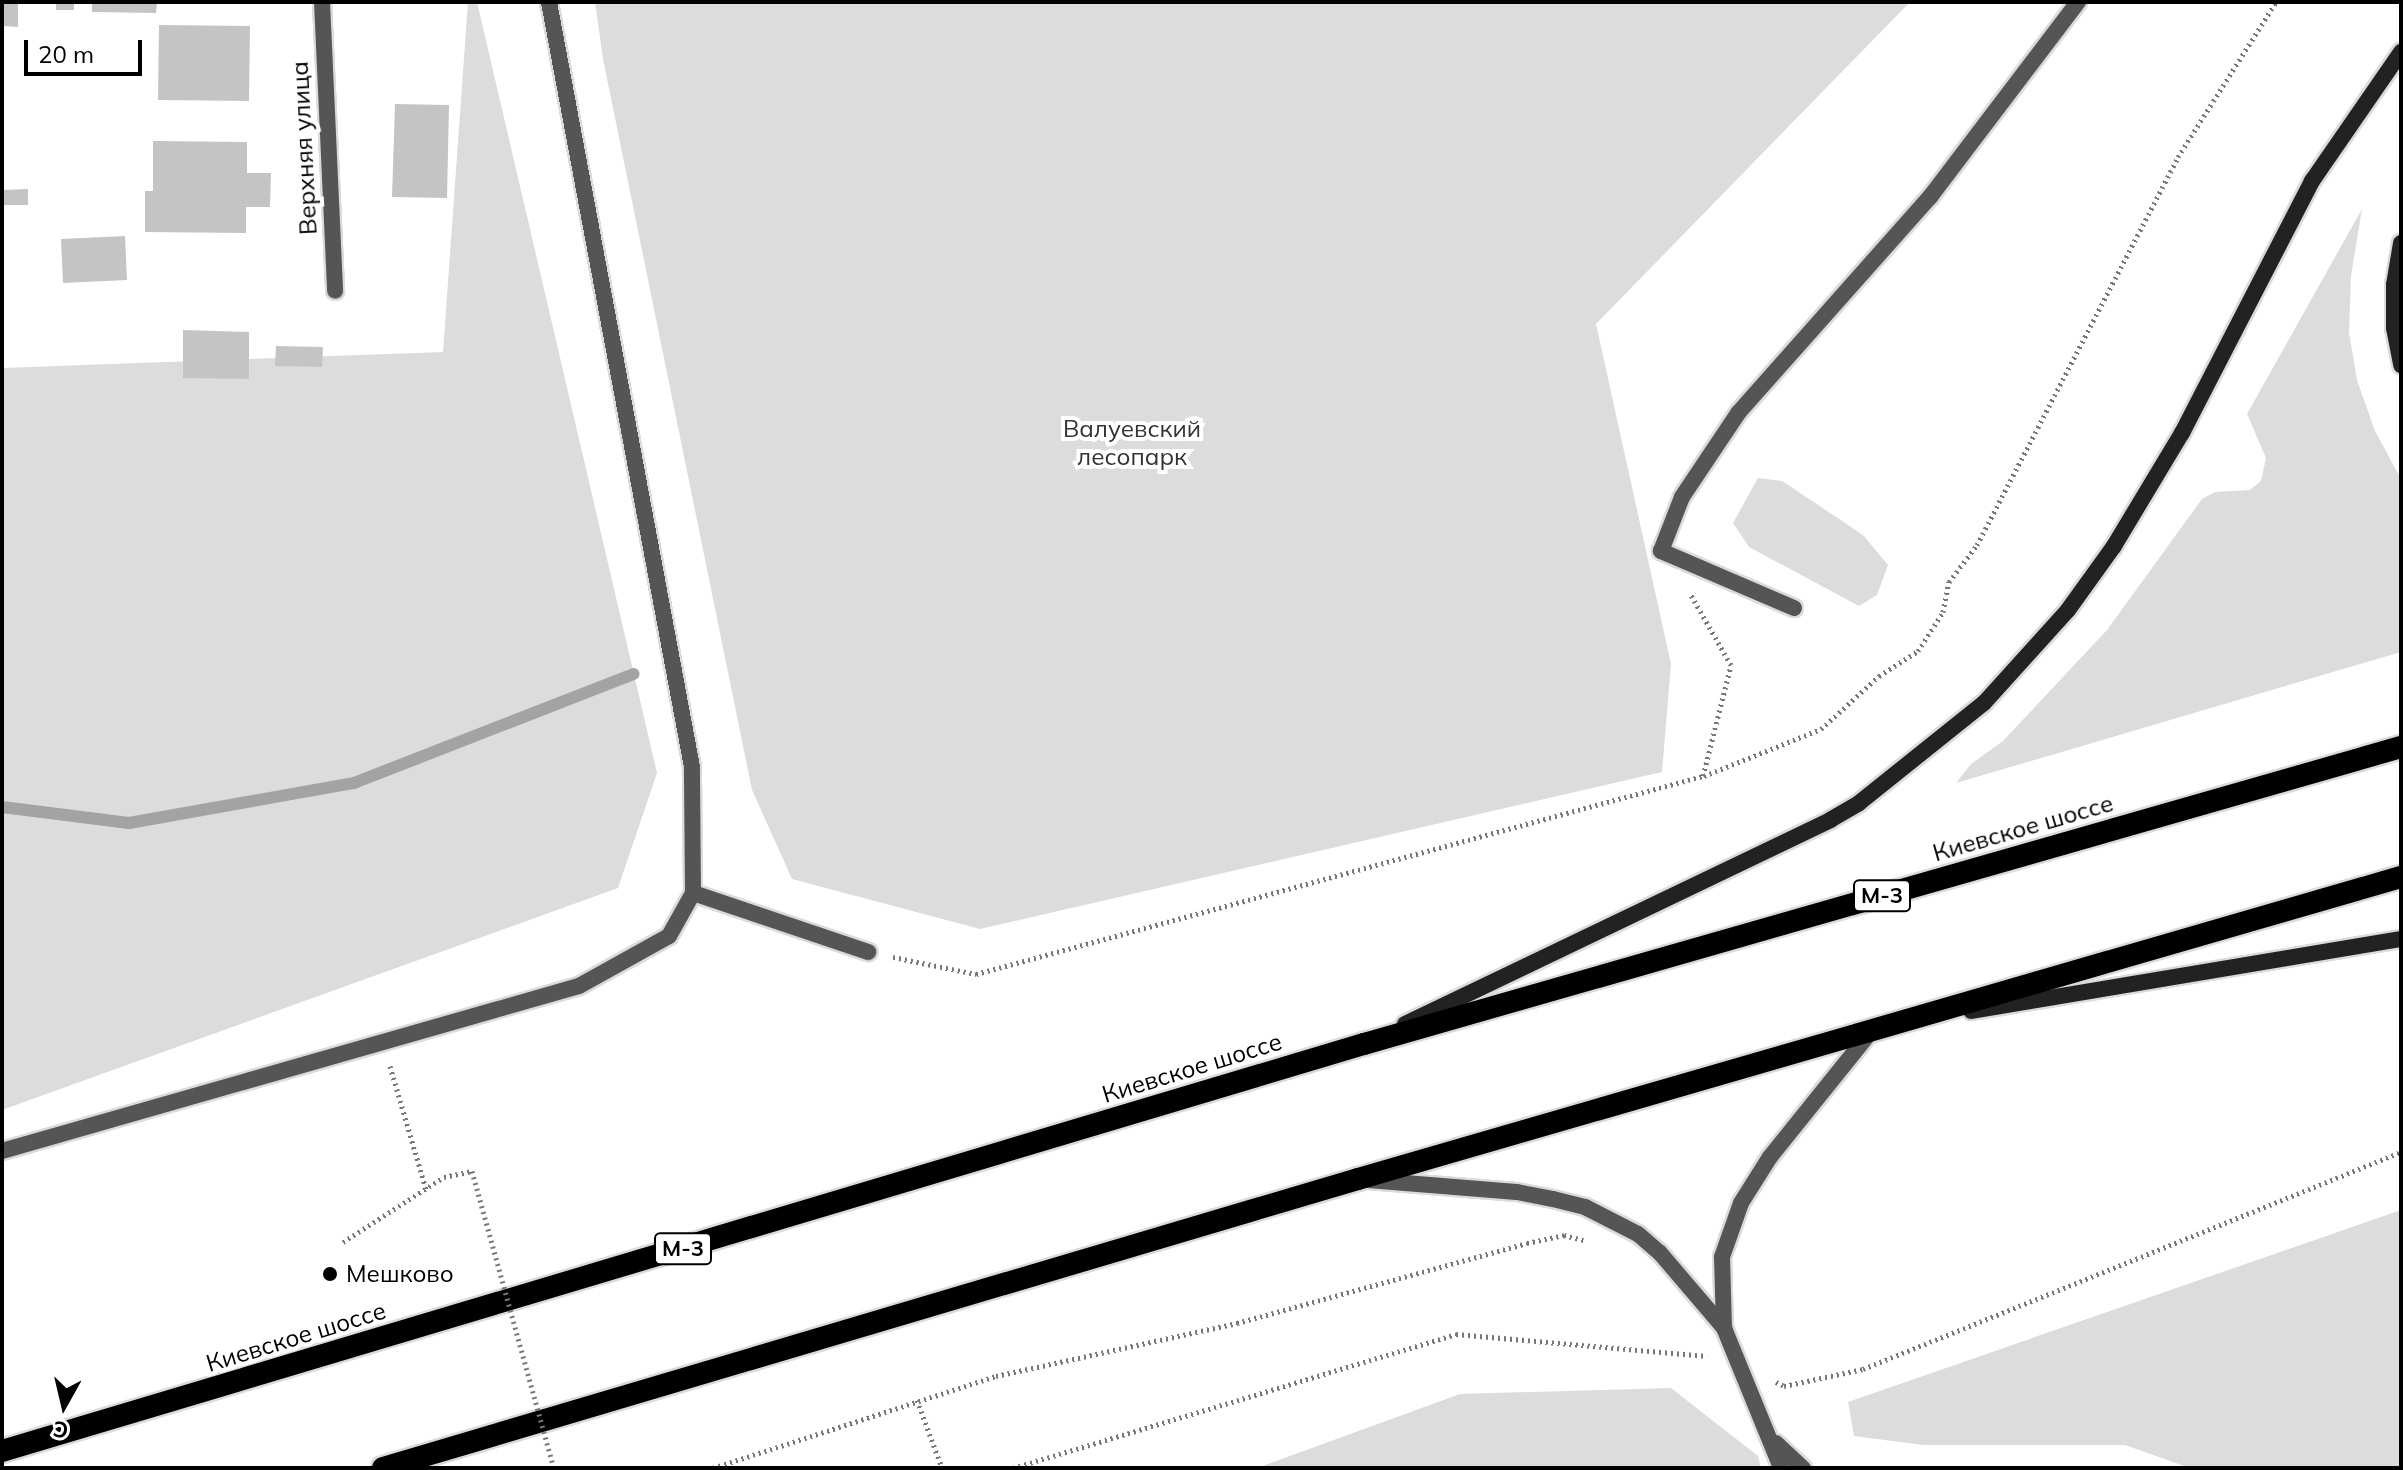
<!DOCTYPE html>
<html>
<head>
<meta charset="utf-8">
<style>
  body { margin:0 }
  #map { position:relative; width:2403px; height:1470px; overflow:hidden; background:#fff; font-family:Mulish,sans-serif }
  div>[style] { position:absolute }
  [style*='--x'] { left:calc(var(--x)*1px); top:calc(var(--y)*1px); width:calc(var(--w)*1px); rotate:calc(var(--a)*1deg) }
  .green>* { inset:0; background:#dcdcdc }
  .stream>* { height:12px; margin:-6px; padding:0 6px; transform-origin:6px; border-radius:6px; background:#a3a3a3 }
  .building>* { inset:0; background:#c4c4c4 }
  .path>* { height:5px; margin-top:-2.5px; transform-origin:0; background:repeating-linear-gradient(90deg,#777 0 2px,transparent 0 6px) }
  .roads { filter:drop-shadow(2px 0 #dbdbdb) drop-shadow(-2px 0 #dbdbdb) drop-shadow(0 2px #dbdbdb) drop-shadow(0 -2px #dbdbdb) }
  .service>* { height:16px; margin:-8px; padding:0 8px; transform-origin:8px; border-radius:8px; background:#555 }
  .minor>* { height:16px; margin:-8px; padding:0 8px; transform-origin:8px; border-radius:8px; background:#555 }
  .tertiary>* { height:16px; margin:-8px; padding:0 8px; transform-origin:8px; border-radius:8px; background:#555 }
  .secondary>* { height:16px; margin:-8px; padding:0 8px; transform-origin:8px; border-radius:8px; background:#222 }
  .trunk>* { height:22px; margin:-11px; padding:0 11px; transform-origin:11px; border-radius:11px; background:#000 }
  .path-bridge>* { height:5px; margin-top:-2.5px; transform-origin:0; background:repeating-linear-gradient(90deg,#777 0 2px,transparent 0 6px) }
  .dots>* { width:22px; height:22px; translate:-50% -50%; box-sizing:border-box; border:4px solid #fff; border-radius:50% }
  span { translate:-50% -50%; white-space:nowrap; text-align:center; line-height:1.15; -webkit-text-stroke:8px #fff; paint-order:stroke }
  .shield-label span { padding:2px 6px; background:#fff; border:2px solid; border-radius:6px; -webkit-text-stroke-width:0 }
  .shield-label { font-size:22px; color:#000; font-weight:700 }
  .street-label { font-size:24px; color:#000 }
  .park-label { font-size:24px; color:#333 }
  .poi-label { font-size:24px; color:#000 }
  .left { translate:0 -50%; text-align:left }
  .frame { position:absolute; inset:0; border:4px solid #000; pointer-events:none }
  .north { position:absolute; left:24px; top:1366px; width:80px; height:80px; -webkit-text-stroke:6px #fff; paint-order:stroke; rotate:188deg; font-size:22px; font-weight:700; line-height:32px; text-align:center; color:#000 }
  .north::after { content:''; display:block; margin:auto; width:28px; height:36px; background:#000; clip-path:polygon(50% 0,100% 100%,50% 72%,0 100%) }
  .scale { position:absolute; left:24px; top:40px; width:118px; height:36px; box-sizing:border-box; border:4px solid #000; border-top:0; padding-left:10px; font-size:24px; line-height:28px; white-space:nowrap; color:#000; -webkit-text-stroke:6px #fff; paint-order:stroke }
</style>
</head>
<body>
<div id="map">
  <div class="green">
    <div style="clip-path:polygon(468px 2px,477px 2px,657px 773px,618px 888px,2px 1110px,2px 368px,443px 352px)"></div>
    <div style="clip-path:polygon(595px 2px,1910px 2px,1596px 324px,1671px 664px,1662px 772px,980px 929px,792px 879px,752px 790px,603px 59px)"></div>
    <div style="clip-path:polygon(2362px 209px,2351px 276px,2349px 332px,2357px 380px,2375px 431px,2401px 479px,2401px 652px,1956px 783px,1971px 764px,2003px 741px,2107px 630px,2202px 499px,2215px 492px,2250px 490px,2261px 481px,2266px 458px,2247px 414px)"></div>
    <div style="clip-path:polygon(1758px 478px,1782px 481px,1863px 535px,1888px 565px,1877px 595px,1859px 606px,1749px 547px,1733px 523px)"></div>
    <div style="clip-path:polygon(2401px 1210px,2401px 1468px,2190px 1468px,2125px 1445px,1923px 1445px,1854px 1436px,1848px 1402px)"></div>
    <div style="clip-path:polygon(1671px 1388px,1758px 1456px,1761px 1468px,1257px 1468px,1460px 1394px)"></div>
  </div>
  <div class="stream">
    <div style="--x:2;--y:807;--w:128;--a:7.2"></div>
    <div style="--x:129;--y:823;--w:229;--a:-10.1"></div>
    <div style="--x:354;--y:783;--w:300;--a:-21.3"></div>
  </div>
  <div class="building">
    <div style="clip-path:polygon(2px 2px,18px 2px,18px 27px,2px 26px)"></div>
    <div style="clip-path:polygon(56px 2px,74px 2px,74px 10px,56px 10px)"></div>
    <div style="clip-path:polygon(92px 2px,157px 2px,156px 13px,92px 12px)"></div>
    <div style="clip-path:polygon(159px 25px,250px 26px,249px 101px,158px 100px)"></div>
    <div style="clip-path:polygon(395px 104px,449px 105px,447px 198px,392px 197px)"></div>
    <div style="clip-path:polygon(153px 141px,247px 142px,247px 173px,271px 173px,270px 207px,246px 207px,246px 233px,145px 232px,145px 191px,153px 191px)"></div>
    <div style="clip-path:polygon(28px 189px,28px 205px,2px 205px,2px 190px)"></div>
    <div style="clip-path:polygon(125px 236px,127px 280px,63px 283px,61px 239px)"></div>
    <div style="clip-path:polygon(183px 330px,249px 332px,249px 379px,183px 378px)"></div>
    <div style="clip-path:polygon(276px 346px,323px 347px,322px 367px,275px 366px)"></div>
  </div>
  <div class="path">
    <div style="--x:1704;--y:776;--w:126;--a:-21.9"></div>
    <div style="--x:1821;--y:729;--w:79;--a:-42.4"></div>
    <div style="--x:1879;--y:676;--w:46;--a:-32.7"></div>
    <div style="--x:1918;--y:651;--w:46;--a:-57.3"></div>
    <div style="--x:1943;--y:612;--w:31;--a:-79"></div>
    <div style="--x:1949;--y:582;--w:46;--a:-52.9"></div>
    <div style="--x:1977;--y:545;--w:437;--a:-62.6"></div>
    <div style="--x:2178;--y:157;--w:183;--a:-57.7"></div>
    <div style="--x:893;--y:957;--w:85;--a:11.6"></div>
    <div style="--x:976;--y:974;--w:753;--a:-15.24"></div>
    <div style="--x:1703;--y:776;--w:114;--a:-75.8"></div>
    <div style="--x:1731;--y:665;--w:81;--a:-119.7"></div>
    <div style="--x:390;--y:1066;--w:128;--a:73.7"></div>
    <div style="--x:343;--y:1242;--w:120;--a:-32.8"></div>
    <div style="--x:444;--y:1177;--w:29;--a:-12"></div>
    <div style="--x:1776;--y:1382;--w:9;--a:27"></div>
    <div style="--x:1784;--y:1386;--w:81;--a:-12.1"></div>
    <div style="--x:1863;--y:1369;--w:580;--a:-21.97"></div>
    <div style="--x:917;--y:1400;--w:72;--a:69.8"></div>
    <div style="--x:713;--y:1468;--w:298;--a:-18"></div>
    <div style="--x:996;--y:1376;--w:247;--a:-12.4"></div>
    <div style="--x:1237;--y:1323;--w:301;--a:-15.4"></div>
    <div style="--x:1527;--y:1243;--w:38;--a:-12"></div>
    <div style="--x:1564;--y:1235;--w:20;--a:15"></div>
    <div style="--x:1013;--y:1468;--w:463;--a:-16.8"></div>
    <div style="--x:1456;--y:1334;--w:252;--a:5"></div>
  </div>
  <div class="roads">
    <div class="service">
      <div style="--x:1794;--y:608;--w:145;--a:-156.8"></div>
      <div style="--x:1661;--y:551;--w:58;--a:-68.7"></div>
      <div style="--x:1682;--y:497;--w:102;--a:-56.2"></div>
      <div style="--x:1739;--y:412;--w:288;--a:-48.4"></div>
      <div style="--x:1930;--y:197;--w:245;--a:-52.8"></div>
      <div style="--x:693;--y:893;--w:185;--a:18.6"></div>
      <div style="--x:1368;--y:1180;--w:149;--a:4.6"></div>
      <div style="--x:1517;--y:1192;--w:37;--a:11"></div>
      <div style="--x:1553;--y:1199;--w:33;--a:14"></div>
      <div style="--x:1585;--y:1207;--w:59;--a:27"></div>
      <div style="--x:1638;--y:1234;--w:29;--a:41"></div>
      <div style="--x:1660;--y:1253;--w:99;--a:49.5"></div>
      <div style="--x:1724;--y:1328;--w:151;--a:67.8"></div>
      <div style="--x:1724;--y:1328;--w:71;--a:-91.6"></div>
      <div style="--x:1722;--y:1257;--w:57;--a:-70.6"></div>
      <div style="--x:1741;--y:1203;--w:54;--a:-57.8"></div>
      <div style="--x:1770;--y:1157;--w:163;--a:-51.2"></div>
      <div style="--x:1776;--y:1443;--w:37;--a:43"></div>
    </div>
    <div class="minor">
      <div style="--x:322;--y:2;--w:289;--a:87.4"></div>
    </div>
    <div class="tertiary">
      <div style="--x:2;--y:1151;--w:600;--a:-15.96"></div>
      <div style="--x:579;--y:986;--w:103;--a:-29.1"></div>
      <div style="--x:669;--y:936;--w:49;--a:-60.8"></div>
      <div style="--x:693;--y:893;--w:126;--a:-90.5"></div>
      <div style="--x:692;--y:767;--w:778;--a:-100.59"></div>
    </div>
    <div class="secondary">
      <div style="--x:2401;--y:243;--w:43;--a:99.5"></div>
      <div style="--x:2394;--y:285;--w:43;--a:90"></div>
      <div style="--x:2394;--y:328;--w:38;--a:79"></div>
      <div style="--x:1971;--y:1011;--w:436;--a:-9.5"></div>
      <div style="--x:1405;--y:1024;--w:471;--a:-25.6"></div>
      <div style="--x:1830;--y:820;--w:34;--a:-30"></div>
      <div style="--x:1859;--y:803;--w:160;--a:-38.7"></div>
      <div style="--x:1984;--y:703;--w:125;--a:-47.9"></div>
      <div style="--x:2068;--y:610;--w:79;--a:-54.3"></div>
      <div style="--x:2114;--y:546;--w:132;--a:-59"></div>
      <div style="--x:2182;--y:433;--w:284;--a:-62.7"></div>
      <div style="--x:2312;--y:181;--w:157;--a:-55.4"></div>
    </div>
    <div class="trunk">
      <div style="--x:2;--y:1451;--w:1422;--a:-16.64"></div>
      <div style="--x:1364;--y:1044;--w:1079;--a:-15.98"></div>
      <div style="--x:383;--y:1468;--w:1017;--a:-16.51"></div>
      <div style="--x:1358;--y:1179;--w:1086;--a:-16.15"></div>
    </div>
  </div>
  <div class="path-bridge">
    <div style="--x:472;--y:1171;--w:308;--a:74.6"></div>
  </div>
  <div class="dots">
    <div style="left:330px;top:1274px;background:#000"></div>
  </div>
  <div class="shield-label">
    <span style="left:1882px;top:896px">М-3</span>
    <span style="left:683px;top:1249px">М-3</span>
  </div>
  <div class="street-label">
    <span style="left:304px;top:148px;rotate:-93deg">Верхняя улица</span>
    <span style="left:2023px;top:828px;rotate:-16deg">Киевское шоссе</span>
    <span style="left:1192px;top:1068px;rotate:-17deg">Киевское шоссе</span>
    <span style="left:296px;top:1337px;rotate:-17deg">Киевское шоссе</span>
  </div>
  <div class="park-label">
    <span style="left:1132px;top:443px">Валуевский<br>лесопарк</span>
  </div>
  <div class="poi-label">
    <span class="left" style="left:346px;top:1274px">Мешково</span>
  </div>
  <div class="frame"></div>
  <div class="north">С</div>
  <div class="scale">20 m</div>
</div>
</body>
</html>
